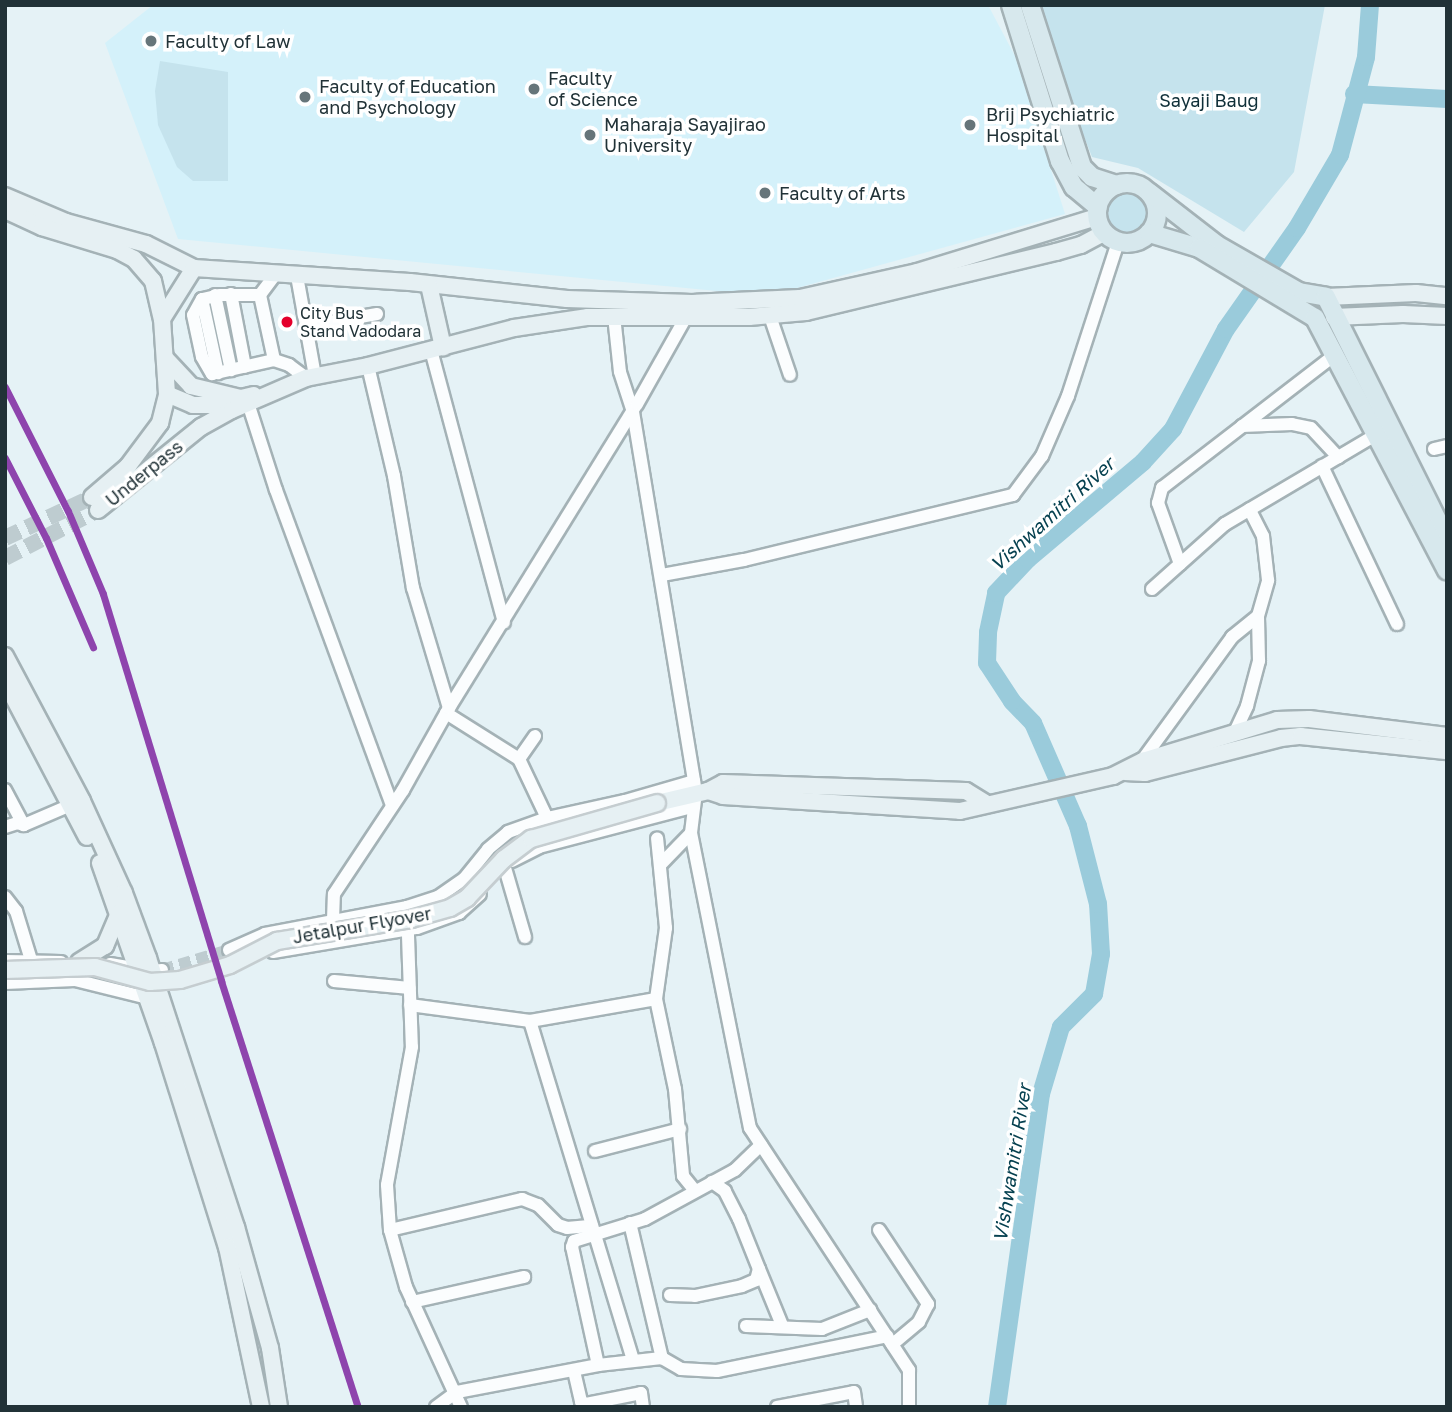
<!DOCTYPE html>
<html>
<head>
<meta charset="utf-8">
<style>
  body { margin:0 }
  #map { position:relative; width:1452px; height:1412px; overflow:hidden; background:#e5f2f6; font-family:"Golos Text",sans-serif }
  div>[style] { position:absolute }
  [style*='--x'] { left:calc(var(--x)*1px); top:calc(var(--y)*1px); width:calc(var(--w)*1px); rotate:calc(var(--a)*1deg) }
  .built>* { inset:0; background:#d4f1fa }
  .green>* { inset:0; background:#c5e3ed }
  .round { border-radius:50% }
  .river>* { height:18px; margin:-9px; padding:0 9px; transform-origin:9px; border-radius:9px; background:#9acbdb }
  .minor-tunnel>* { height:12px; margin-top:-6px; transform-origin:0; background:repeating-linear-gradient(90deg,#beccd0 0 12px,transparent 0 18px) }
  .major-tunnel>* { height:16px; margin-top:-8px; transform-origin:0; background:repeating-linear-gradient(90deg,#beccd0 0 16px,transparent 0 24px) }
  .roads { filter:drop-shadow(2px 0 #a4b2b6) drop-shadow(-2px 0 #a4b2b6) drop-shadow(0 2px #a4b2b6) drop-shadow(0 -2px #a4b2b6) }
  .minor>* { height:12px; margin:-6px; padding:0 6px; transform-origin:6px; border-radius:6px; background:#fbfdfe }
  .major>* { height:16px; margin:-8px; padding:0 8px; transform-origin:8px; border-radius:8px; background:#e6f0f3 }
  .highway>* { height:18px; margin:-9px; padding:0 9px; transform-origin:9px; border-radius:9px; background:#d7e8ed }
  .highway>.ring { margin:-9px; padding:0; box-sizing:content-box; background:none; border:18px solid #d7e8ed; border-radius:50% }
  .bridges { filter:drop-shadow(2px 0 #c5cdd0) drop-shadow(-2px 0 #c5cdd0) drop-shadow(0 2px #c5cdd0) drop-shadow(0 -2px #c5cdd0) }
  .major-bridge>* { height:16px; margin:-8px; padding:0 8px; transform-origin:8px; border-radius:8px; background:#e6f0f3 }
  .rail-1>* { height:7px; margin:-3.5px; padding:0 3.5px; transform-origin:3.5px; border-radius:3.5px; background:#8e44ad }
  .dots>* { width:19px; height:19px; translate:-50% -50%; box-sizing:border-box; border:4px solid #fff; border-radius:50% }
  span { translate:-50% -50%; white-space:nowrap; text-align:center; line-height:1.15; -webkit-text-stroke:7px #fff; paint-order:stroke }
  .bus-label { font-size:16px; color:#213237 }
  .left { translate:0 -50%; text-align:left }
  .poi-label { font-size:18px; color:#213237 }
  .park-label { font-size:18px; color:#0f2f38 }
  .street-label { font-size:18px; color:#213237 }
  .water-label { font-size:19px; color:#064150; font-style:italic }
  .frame { position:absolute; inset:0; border:7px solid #213237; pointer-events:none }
</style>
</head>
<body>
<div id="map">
  <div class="built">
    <div style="clip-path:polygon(153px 5px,988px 5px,1015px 56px,1065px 214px,768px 296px,178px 239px,105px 43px)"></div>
  </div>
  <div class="green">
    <div style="clip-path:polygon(1037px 5px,1325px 5px,1294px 172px,1244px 232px,1138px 168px,1092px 157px,1056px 65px)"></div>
    <div style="clip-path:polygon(160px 61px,228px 72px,228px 181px,193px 181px,177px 167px,158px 125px,155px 91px)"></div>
    <div class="round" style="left:1107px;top:191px;width:44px;height:44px"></div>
  </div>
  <div class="river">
    <div style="--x:1354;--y:94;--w:93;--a:3.1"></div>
    <div style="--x:997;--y:1407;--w:316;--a:-82"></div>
    <div style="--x:1041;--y:1094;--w:70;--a:-73.4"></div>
    <div style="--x:1061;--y:1027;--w:47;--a:-45"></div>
    <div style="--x:1094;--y:994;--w:41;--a:-80.1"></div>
    <div style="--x:1101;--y:954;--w:50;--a:-93.4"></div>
    <div style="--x:1098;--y:904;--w:81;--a:-104.4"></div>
    <div style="--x:1078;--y:826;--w:112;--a:-113.6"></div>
    <div style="--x:1033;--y:723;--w:30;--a:-134"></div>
    <div style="--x:1012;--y:701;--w:45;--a:-123.3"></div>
    <div style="--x:987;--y:663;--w:31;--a:-88"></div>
    <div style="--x:988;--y:632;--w:40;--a:-78"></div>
    <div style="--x:996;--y:593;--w:47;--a:-46.7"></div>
    <div style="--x:1028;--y:559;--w:150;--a:-40.1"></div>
    <div style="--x:1143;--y:462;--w:45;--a:-47.7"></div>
    <div style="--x:1173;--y:429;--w:113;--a:-62.1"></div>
    <div style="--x:1226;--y:329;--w:123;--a:-54.9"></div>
    <div style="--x:1297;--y:228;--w:85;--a:-59.5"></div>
    <div style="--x:1340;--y:155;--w:101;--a:-75.1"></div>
    <div style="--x:1366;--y:57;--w:52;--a:-85.6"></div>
  </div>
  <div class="minor-tunnel">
    <div style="--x:162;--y:970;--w:70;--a:-16.6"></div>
  </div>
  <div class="major-tunnel">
    <div style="--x:5;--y:538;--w:96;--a:-25.2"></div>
    <div style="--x:5;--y:558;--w:105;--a:-27.3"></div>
  </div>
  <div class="roads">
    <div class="minor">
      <div style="--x:275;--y:275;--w:25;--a:127"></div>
      <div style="--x:260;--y:295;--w:40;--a:180"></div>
      <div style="--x:220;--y:295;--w:18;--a:167"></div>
      <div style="--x:202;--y:299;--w:18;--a:119"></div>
      <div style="--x:193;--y:315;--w:43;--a:77.9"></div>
      <div style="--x:202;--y:357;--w:20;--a:60"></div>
      <div style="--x:212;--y:374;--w:64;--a:-12.7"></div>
      <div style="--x:274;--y:360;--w:16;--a:18"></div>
      <div style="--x:289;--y:365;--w:21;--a:37"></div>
      <div style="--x:297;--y:276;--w:102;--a:79.8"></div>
      <div style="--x:231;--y:294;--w:74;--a:79.1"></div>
      <div style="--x:215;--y:295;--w:77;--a:78"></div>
      <div style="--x:260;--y:295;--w:66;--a:77.8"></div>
      <div style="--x:202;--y:299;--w:76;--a:77.8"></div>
      <div style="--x:614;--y:316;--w:56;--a:83.9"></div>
      <div style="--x:620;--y:372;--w:42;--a:72"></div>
      <div style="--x:633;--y:412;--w:385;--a:80.6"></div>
      <div style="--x:696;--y:792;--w:41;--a:97"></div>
      <div style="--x:691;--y:833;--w:301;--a:78.7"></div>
      <div style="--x:750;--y:1128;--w:290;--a:56.7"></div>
      <div style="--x:909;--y:1370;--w:37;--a:90"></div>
      <div style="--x:770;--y:316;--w:62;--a:71.3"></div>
      <div style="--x:314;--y:325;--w:64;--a:-9.9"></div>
      <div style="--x:431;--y:350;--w:282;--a:75"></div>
      <div style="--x:368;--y:366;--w:113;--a:76.7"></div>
      <div style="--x:394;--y:476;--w:114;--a:80.4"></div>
      <div style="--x:413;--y:588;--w:125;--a:73.3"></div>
      <div style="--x:248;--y:403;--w:91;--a:72.2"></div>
      <div style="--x:276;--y:490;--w:336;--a:69.8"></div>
      <div style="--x:1242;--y:426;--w:50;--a:-2.3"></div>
      <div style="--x:1292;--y:424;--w:19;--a:12"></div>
      <div style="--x:1311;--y:428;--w:40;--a:47"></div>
      <div style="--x:1434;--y:449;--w:13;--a:-13"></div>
      <div style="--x:1322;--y:466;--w:175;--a:64.6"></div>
      <div style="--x:1180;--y:564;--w:65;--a:-109.8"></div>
      <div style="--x:1158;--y:503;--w:16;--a:-75"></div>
      <div style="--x:1162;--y:488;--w:220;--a:-37.6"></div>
      <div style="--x:662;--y:575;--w:83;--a:-10.4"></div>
      <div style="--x:744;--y:560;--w:277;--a:-13.6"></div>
      <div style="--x:1013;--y:495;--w:49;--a:-53.4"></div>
      <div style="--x:1042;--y:456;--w:65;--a:-66.6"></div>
      <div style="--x:1068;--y:396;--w:162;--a:-72"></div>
      <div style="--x:1152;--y:589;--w:98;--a:-41.7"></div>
      <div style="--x:1225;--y:524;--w:177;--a:-30.6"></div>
      <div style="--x:446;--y:713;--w:86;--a:32.2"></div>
      <div style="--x:519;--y:759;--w:65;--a:64.6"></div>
      <div style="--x:1235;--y:732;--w:29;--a:-65"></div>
      <div style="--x:1247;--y:706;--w:47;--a:-75.1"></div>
      <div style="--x:1259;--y:661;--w:45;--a:-91.3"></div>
      <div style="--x:519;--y:759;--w:28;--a:-55"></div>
      <div style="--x:1141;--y:762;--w:155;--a:-53.9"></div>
      <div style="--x:1232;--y:637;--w:33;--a:-39"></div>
      <div style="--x:1258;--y:616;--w:37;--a:-74"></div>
      <div style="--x:1268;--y:580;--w:44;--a:-96.5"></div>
      <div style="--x:1263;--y:536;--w:30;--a:-117"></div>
      <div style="--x:5;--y:790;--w:40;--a:62"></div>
      <div style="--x:5;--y:827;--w:13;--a:-18"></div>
      <div style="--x:17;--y:823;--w:7;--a:16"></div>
      <div style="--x:24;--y:825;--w:59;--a:-23.1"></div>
      <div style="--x:512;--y:861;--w:30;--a:-27"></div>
      <div style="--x:539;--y:847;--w:158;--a:-14.7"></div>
      <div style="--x:661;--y:864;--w:43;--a:-45.9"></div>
      <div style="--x:505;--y:868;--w:72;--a:73.8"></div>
      <div style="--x:5;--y:897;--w:18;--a:52"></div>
      <div style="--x:16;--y:911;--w:51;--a:73"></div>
      <div style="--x:407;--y:907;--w:140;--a:88"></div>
      <div style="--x:412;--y:1047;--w:140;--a:100.3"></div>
      <div style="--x:387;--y:1185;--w:45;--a:86.2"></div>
      <div style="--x:390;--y:1230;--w:59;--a:74.3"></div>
      <div style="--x:406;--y:1287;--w:132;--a:65.4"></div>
      <div style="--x:333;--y:920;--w:26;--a:-88"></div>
      <div style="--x:334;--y:894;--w:125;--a:-56.4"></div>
      <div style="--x:403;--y:790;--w:94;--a:-60.7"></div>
      <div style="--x:449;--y:708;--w:357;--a:-58.3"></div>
      <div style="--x:637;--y:404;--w:100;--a:-60.6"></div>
      <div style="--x:229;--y:950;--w:39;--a:-24"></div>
      <div style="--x:265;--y:934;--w:145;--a:-10.8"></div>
      <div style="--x:407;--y:907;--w:33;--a:-18"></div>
      <div style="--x:438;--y:897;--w:32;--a:-35"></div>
      <div style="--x:464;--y:879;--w:38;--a:-51"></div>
      <div style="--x:488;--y:849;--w:26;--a:-40"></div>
      <div style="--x:508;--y:832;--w:41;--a:-19.7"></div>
      <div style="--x:547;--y:818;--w:80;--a:-12.3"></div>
      <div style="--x:625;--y:801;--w:72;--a:-16.2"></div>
      <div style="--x:273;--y:952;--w:146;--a:-9.5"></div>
      <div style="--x:417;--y:928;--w:45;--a:-19.7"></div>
      <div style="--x:459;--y:913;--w:28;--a:-42"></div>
      <div style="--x:5;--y:961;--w:56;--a:1"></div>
      <div style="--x:110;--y:964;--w:43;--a:9.5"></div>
      <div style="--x:152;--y:971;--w:10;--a:-6"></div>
      <div style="--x:334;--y:981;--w:76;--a:5.3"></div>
      <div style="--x:5;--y:983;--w:70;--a:-2.5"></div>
      <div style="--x:75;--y:980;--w:79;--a:13.9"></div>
      <div style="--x:656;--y:999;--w:92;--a:78.1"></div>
      <div style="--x:675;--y:1089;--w:87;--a:84.7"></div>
      <div style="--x:683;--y:1176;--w:19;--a:51"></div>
      <div style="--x:410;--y:1005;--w:121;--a:7.6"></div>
      <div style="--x:595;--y:1151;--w:88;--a:-14.5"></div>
      <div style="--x:630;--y:1223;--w:139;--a:76.7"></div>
      <div style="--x:390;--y:1230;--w:136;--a:-13.2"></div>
      <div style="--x:522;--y:1199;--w:17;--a:21"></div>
      <div style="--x:538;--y:1205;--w:28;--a:45"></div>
      <div style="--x:558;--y:1225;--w:9;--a:18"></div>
      <div style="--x:567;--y:1228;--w:25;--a:-5"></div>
      <div style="--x:879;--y:1230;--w:89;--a:56.5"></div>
      <div style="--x:928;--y:1304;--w:20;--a:117"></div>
      <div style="--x:919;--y:1322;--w:35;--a:140"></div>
      <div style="--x:759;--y:1269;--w:61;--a:67.7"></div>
      <div style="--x:670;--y:1295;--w:25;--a:2"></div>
      <div style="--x:695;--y:1296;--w:48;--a:-12"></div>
      <div style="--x:742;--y:1286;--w:15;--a:-23"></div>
      <div style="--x:756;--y:1280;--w:11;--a:-75"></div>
      <div style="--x:759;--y:1269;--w:54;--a:-111.8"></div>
      <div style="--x:739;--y:1219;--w:31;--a:-117"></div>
      <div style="--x:725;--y:1191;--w:16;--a:-145"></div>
      <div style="--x:412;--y:1302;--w:115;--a:-12.6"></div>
      <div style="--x:746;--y:1326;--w:76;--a:2.3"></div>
      <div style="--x:822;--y:1329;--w:52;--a:-21.6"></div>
      <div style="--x:633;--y:1360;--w:354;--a:-106.9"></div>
      <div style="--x:530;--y:1021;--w:128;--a:-9.9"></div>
      <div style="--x:656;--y:999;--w:72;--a:-82"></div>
      <div style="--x:666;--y:928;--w:90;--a:-95.7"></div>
      <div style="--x:598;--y:1365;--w:121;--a:-102.4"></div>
      <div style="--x:572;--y:1247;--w:6;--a:-72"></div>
      <div style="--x:574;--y:1241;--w:74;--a:-17.2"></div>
      <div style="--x:645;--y:1219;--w:102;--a:-28.6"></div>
      <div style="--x:735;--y:1170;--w:36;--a:-44"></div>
      <div style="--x:574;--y:1371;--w:32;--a:77"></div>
      <div style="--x:581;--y:1402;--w:5;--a:22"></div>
      <div style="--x:586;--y:1404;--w:56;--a:-11.3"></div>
      <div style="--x:641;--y:1393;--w:14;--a:82"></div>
      <div style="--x:436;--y:1407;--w:26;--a:-36"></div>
      <div style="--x:457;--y:1392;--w:144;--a:-10.8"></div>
      <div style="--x:598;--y:1365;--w:64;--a:-6.2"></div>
      <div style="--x:662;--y:1358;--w:22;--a:30"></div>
      <div style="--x:681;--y:1369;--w:36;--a:3"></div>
      <div style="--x:717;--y:1371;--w:174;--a:-11.6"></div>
      <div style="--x:777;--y:1407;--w:78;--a:-11"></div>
      <div style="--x:854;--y:1392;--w:15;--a:82"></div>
    </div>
    <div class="major">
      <div style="--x:5;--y:196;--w:66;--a:23.1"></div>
      <div style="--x:66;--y:222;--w:83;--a:15.4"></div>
      <div style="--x:146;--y:244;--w:54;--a:26.6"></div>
      <div style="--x:194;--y:268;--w:216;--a:3.7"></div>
      <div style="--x:410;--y:282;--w:158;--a:6.2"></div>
      <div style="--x:567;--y:299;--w:125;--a:1.8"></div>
      <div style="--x:692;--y:303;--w:108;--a:-2.7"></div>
      <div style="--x:800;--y:298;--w:120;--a:-12.5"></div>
      <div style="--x:917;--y:272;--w:188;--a:-17"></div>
      <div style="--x:5;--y:210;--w:41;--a:24.7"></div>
      <div style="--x:42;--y:227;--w:78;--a:17"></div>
      <div style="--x:117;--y:250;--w:19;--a:28"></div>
      <div style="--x:134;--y:259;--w:29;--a:49"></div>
      <div style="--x:153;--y:281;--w:39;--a:77"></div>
      <div style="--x:429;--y:285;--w:64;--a:77.3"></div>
      <div style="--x:1326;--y:297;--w:90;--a:-2.5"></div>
      <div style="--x:1416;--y:293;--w:31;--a:6"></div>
      <div style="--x:1334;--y:317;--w:69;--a:-2.5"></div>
      <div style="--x:1403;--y:314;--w:44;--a:2.6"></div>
      <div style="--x:166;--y:359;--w:37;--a:47"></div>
      <div style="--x:191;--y:386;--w:51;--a:13.5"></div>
      <div style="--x:241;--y:398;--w:13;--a:-13"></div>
      <div style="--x:167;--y:394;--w:28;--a:23"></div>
      <div style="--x:193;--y:405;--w:18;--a:0"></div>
      <div style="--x:211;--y:405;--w:25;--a:-12"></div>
      <div style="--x:92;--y:497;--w:48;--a:-40.7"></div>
      <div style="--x:128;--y:466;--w:54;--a:-53.3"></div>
      <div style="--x:160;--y:423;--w:30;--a:-76"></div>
      <div style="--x:167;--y:394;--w:75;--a:-93.8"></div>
      <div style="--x:162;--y:319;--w:60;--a:-57.9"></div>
      <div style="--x:98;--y:510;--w:132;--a:-38.9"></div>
      <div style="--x:201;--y:427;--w:35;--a:-29"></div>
      <div style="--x:232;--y:410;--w:81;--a:-23.4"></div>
      <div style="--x:306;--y:378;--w:63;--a:-11"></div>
      <div style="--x:368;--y:366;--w:151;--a:-14.6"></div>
      <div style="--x:514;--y:328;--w:75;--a:-8.5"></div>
      <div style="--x:588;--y:317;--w:161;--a:0"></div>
      <div style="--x:749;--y:317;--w:57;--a:-5"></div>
      <div style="--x:806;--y:312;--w:257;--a:-13.5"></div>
      <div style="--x:1056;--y:252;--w:26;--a:-16"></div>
      <div style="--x:1081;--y:245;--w:26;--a:-28"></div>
      <div style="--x:5;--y:656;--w:164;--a:62"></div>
      <div style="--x:82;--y:801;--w:101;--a:65.5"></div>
      <div style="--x:124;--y:893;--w:69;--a:69.7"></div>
      <div style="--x:148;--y:958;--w:283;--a:71.9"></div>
      <div style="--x:236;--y:1227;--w:126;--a:74.3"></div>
      <div style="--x:270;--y:1348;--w:60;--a:81.3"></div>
      <div style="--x:5;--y:681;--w:176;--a:62.3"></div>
      <div style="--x:1125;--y:772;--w:20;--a:3"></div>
      <div style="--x:1145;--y:773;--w:140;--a:-14.4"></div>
      <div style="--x:1281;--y:738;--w:20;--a:-6"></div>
      <div style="--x:1301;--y:736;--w:147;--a:5.9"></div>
      <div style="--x:708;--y:791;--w:17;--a:-28"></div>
      <div style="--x:723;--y:783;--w:243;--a:1.9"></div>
      <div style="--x:966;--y:791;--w:22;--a:32"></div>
      <div style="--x:657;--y:803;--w:52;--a:-13.2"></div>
      <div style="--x:708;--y:791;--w:16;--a:18"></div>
      <div style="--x:723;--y:796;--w:237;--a:3.6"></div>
      <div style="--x:960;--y:811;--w:157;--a:-12.9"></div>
      <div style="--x:1113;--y:776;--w:34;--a:-27"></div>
      <div style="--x:1143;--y:761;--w:140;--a:-17"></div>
      <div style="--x:1277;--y:720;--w:32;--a:-2"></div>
      <div style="--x:1309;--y:719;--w:139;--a:7"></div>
      <div style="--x:100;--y:863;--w:191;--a:70.7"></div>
      <div style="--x:163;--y:1043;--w:214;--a:72.6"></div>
      <div style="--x:227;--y:1247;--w:164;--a:78"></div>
      <div style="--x:79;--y:962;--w:31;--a:-32"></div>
      <div style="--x:105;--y:946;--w:36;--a:-67"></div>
    </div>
    <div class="highway">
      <div style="--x:1011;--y:5;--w:164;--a:72.6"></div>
      <div style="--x:1060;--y:161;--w:30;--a:62"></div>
      <div style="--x:1074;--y:187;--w:31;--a:40"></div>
      <div style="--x:1030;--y:5;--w:170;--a:72.2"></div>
      <div style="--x:1082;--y:167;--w:14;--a:45"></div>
      <div style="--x:1092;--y:177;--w:26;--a:18"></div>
      <div class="ring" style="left:1097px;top:183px;width:42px;height:42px"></div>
      <div style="--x:1150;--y:193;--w:85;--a:37.8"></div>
      <div style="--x:1217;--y:245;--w:95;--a:29.8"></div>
      <div style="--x:1299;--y:292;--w:27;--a:10"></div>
      <div style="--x:1326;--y:297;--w:271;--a:63.5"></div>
      <div style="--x:1149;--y:233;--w:52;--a:16.7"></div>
      <div style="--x:1199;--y:248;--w:135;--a:31.1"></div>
      <div style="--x:1315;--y:318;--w:285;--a:62.4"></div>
    </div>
  </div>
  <div class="bridges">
    <div class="major-bridge">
      <div style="--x:5;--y:970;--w:90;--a:-1.9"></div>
      <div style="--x:95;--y:967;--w:57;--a:15.3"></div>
      <div style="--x:150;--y:982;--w:30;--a:-4"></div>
      <div style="--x:180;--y:980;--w:52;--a:-16.7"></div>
      <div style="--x:230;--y:965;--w:53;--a:-27.1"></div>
      <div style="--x:277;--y:941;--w:136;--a:-9.3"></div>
      <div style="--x:411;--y:919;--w:41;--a:-15.8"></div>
      <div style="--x:450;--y:908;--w:20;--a:-30"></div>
      <div style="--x:467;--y:898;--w:54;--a:-46.5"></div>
      <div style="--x:504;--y:859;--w:34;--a:-37"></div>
      <div style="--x:531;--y:839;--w:131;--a:-15.9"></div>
    </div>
  </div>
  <div class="rail-1">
    <div style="--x:5;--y:387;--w:139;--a:63.1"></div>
    <div style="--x:68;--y:511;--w:90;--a:67.1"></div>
    <div style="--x:103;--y:594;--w:405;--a:73"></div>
    <div style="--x:221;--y:981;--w:447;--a:72.2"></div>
    <div style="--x:5;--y:458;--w:90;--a:62.9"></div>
    <div style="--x:46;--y:538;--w:119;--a:66.7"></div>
  </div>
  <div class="dots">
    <div style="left:151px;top:41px;background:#66757a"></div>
    <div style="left:534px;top:89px;background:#66757a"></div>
    <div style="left:305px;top:97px;background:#66757a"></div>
    <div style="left:970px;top:125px;background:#66757a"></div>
    <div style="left:590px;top:135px;background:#66757a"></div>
    <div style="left:765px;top:193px;background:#66757a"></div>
    <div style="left:287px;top:322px;background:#e4002b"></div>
  </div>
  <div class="bus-label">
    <span class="left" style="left:300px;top:322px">City Bus<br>Stand Vadodara</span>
  </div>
  <div class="poi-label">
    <span class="left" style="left:165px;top:41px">Faculty of Law</span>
    <span class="left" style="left:548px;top:89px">Faculty<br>of Science</span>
    <span class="left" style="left:319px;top:97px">Faculty of Education<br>and Psychology</span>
    <span class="left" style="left:986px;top:125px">Brij Psychiatric<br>Hospital</span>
    <span class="left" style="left:604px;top:135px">Maharaja Sayajirao<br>University</span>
    <span class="left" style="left:779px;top:193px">Faculty of Arts</span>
  </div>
  <div class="park-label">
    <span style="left:1209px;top:100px">Sayaji Baug</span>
  </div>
  <div class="street-label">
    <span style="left:144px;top:473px;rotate:-39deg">Underpass</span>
    <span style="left:362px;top:925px;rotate:-10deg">Jetalpur Flyover</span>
  </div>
  <div class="water-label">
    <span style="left:1052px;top:514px;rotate:-42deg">Vishwamitri River</span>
    <span style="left:1012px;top:1163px;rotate:-81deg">Vishwamitri River</span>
  </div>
  <div class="frame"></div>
</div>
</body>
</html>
